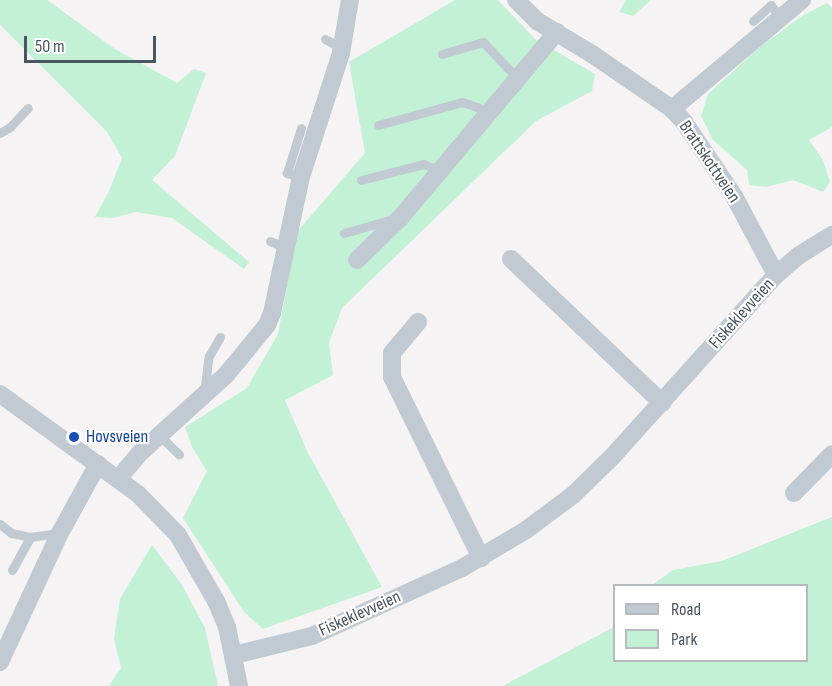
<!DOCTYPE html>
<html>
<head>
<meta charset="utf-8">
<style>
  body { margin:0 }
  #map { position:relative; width:832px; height:686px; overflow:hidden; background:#f5f3f3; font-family:"Sofia Sans Condensed",sans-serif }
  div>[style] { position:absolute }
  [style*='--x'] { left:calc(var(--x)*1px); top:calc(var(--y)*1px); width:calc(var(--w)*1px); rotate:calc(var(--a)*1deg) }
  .green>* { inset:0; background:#c3f1d5 }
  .service>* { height:9px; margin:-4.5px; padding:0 4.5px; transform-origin:4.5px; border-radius:4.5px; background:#c1cad2 }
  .minor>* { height:18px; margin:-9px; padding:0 9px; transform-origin:9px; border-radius:9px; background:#c1cad2 }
  .dots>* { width:16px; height:16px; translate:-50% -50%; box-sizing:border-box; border:3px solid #fff; border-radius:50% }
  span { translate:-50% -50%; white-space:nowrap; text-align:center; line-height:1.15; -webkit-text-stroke:4.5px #fff; paint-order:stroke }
  .street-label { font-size:18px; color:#4a5661 }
  .transit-label { font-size:18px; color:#164399 }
  .left { translate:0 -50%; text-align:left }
  .legend { position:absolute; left:613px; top:584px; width:195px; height:78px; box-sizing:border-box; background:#fff; border:2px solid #b7bbc0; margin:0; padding:8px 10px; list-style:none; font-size:18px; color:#4a5661 }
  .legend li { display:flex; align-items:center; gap:12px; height:30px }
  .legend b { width:30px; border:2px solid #b7bbc0 }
  .scale { position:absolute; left:24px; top:36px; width:132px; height:27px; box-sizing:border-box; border:3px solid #4a5661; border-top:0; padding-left:8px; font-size:18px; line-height:21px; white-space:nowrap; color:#4a5661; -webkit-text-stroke:4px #fff; paint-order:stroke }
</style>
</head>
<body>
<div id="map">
  <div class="green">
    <div style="clip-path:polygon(0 0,47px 0,115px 49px,177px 83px,194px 69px,206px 73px,175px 156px,152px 180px,249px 262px,244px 269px,172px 218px,136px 212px,113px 218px,95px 217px,109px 191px,122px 158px,107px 132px,0 25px)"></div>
    <div style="clip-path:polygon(455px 0,498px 0,535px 39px,595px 74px,592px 91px,536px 121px,342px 308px,329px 343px,333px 375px,285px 400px,308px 453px,382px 587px,263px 629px,244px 612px,183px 518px,207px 471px,192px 447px,185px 427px,247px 388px,278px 334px,297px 232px,365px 153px,349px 62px)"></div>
    <div style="clip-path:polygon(626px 0,651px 0,633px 16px,619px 12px)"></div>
    <div style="clip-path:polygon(827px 3px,832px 8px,832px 127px,809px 140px,823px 160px,830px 182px,823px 192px,793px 180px,766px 187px,749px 185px,747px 170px,713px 140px,701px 116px,708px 94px,761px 46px,805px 14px)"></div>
    <div style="clip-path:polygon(832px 517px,832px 686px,503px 686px,612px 628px,614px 623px,614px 660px,806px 660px,806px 586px,652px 585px,673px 570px,722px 561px)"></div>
    <div style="clip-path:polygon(152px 545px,182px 585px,205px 628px,218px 686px,109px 686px,121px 668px,114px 639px,120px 599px)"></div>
  </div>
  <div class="service">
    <div style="--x:753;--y:21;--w:24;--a:-42"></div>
    <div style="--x:771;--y:5;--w:16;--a:55"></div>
    <div style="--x:325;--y:39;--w:19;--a:28"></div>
    <div style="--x:442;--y:54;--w:43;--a:-16.3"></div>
    <div style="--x:483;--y:42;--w:50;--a:46.6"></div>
    <div style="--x:378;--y:125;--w:87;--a:-15.3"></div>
    <div style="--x:462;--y:102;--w:28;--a:19"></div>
    <div style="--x:0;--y:133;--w:12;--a:-31"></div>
    <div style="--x:10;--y:127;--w:26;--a:-47"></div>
    <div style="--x:301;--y:177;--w:15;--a:-164"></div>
    <div style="--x:287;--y:173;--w:47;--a:-72.7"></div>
    <div style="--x:361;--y:180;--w:65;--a:-14.3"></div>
    <div style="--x:424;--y:164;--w:17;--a:24"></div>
    <div style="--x:344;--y:233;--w:51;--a:-15.9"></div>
    <div style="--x:270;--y:241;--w:15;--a:23"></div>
    <div style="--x:204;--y:394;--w:38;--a:-83"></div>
    <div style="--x:209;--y:356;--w:22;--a:-60"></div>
    <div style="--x:159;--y:435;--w:28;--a:44"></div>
    <div style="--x:0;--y:524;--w:14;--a:39"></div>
    <div style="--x:11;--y:533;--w:19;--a:12"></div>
    <div style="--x:30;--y:537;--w:30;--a:-8"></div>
    <div style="--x:12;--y:570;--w:38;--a:-61"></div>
  </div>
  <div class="minor">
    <div style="--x:516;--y:0;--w:30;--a:45"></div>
    <div style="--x:537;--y:21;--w:64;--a:31"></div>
    <div style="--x:592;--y:54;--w:97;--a:34.5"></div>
    <div style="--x:672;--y:109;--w:18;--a:47"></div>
    <div style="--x:684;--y:122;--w:89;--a:56"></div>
    <div style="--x:734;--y:196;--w:89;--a:62"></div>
    <div style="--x:672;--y:109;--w:170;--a:-40"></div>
    <div style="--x:511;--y:259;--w:209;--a:43.6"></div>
    <div style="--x:357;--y:260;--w:62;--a:-44.3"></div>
    <div style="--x:401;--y:217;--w:242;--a:-49.9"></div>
    <div style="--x:418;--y:322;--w:40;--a:130"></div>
    <div style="--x:392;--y:353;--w:24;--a:90"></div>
    <div style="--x:392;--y:377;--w:202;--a:63.8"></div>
    <div style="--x:0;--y:394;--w:170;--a:35.9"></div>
    <div style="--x:138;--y:494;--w:57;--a:45.7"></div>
    <div style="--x:178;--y:535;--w:76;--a:60.1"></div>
    <div style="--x:216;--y:601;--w:28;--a:67"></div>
    <div style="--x:227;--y:627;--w:60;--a:78.5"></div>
    <div style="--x:118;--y:479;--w:35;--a:-50"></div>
    <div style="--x:141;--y:452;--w:115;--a:-42.2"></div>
    <div style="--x:226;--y:375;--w:65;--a:-50.6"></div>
    <div style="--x:267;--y:325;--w:13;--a:-67"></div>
    <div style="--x:272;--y:313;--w:139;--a:-78"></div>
    <div style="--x:301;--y:177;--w:130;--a:-72.1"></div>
    <div style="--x:341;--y:53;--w:54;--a:-80.4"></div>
    <div style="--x:794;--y:493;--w:54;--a:-45.7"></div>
    <div style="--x:234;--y:655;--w:80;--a:-13.7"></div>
    <div style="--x:312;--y:636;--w:165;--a:-24.4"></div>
    <div style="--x:462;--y:568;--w:74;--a:-30.7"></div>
    <div style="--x:526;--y:530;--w:59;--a:-36.7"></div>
    <div style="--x:573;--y:495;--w:54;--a:-44.3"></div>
    <div style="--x:612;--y:457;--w:245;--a:-48"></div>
    <div style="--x:776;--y:275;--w:29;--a:-41"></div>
    <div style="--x:798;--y:256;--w:40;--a:-32"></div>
    <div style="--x:0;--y:662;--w:142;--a:-65.1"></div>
    <div style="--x:60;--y:533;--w:79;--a:-61.2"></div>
  </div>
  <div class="dots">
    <div style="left:74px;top:437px;background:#1a4fb4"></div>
  </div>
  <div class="street-label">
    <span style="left:709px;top:162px;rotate:56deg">Brattskottveien</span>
    <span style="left:742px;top:314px;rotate:-48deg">Fiskeklevveien</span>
    <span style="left:360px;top:614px;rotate:-24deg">Fiskeklevveien</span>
  </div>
  <div class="transit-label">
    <span class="left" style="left:86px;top:437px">Hovsveien</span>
  </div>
  <ul class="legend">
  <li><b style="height:8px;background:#c1cad2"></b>Road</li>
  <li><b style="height:16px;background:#c3f1d5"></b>Park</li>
  </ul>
  <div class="scale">50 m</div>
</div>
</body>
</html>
